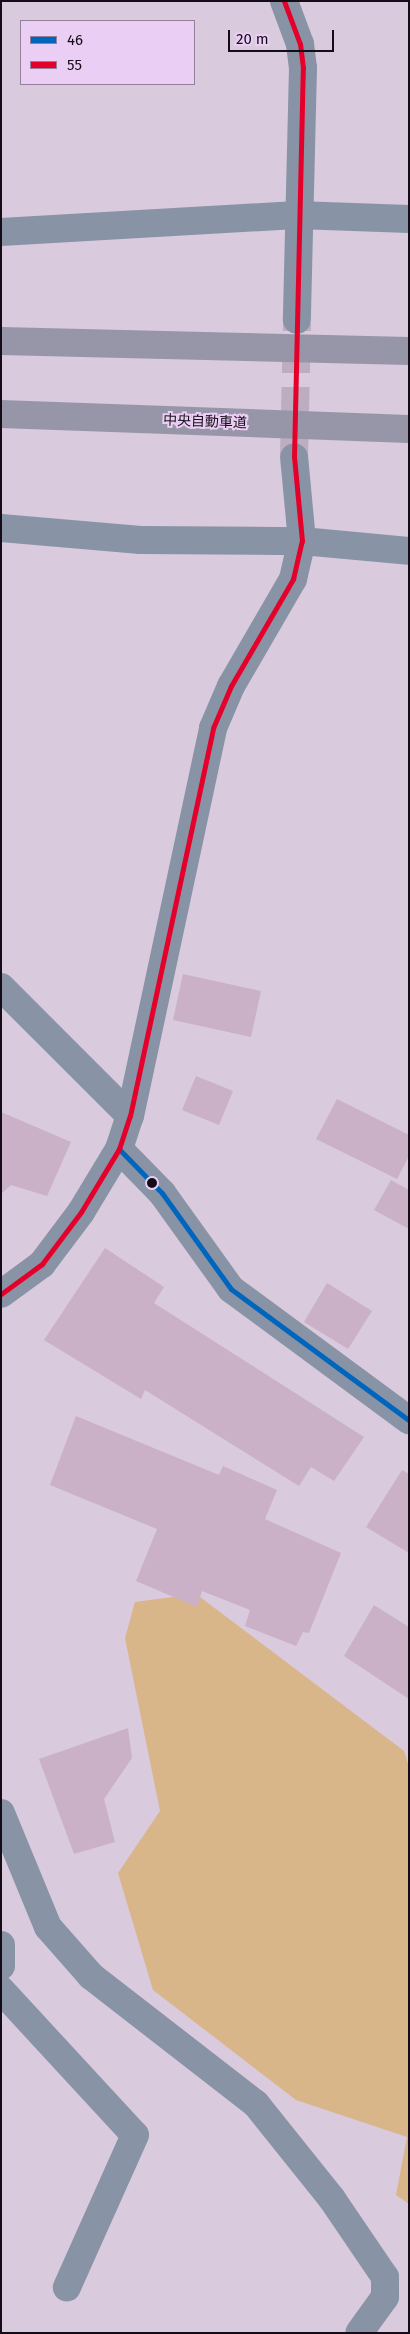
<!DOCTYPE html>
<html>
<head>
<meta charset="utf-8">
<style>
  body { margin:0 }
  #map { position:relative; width:410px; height:2334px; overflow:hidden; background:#d9cade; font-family:"Fira Sans","Noto Sans JP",sans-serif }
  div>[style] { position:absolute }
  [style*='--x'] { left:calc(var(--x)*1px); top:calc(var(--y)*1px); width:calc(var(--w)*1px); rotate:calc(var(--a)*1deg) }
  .green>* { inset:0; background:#d9b58a }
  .building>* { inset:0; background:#cab1c8 }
  .minor-tunnel>* { height:28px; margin-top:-14px; transform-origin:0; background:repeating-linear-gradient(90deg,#bcaec0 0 28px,transparent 0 42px) }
  .minor>* { height:28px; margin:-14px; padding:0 14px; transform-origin:14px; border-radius:14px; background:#8993a6 }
  .highway>* { height:28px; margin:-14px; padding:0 14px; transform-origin:14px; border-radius:14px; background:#9796a8 }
  .bus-1>* { height:5px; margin:-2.5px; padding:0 2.5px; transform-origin:2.5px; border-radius:2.5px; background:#0065bd }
  .bus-2>* { height:5px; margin:-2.5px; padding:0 2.5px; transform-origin:2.5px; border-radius:2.5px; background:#e4002b }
  .dots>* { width:14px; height:14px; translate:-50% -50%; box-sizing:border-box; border:2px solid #eacef3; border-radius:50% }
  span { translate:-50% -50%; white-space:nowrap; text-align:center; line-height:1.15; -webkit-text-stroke:4px #eacef3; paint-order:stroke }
  .street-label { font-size:14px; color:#150c18 }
  .frame { position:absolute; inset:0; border:2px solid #150c18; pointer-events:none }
  .legend { position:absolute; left:20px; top:20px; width:175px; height:65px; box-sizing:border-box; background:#eacef3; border:1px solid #95809b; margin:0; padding:6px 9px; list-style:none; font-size:15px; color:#150c18 }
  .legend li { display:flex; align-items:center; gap:10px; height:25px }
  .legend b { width:25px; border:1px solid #95809b }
  .scale { position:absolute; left:228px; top:30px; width:106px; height:22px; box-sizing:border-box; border:2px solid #150c18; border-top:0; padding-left:6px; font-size:15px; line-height:18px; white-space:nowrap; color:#150c18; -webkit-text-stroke:4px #eacef3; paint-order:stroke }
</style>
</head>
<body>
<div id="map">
  <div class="green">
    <div style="clip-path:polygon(196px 1594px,404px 1751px,409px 1767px,409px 2204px,396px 2195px,407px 2137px,296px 2100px,153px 1990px,118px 1873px,160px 1811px,125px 1638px,135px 1602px)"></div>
  </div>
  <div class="building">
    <div style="clip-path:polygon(183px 974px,261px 991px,251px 1037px,173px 1020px)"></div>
    <div style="clip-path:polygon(196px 1076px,233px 1091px,219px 1125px,182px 1110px)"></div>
    <div style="clip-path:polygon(337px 1099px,409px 1135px,409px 1156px,397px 1179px,316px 1139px)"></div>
    <div style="clip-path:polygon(1px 1112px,71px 1142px,47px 1196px,11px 1185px,1px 1194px)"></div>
    <div style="clip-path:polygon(391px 1180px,409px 1190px,409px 1229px,374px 1210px)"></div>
    <div style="clip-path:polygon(105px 1248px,164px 1287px,154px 1303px,364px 1437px,334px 1481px,311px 1467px,299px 1486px,145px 1390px,141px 1399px,44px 1340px)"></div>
    <div style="clip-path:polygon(327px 1283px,372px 1311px,348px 1349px,304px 1322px)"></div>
    <div style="clip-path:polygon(76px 1416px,219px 1475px,223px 1466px,277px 1490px,265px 1519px,341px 1553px,309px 1633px,303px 1632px,296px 1646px,245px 1626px,250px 1610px,202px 1591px,197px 1607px,136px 1581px,157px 1529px,50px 1485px)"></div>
    <div style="clip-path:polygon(402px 1470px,409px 1474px,409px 1553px,366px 1527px)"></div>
    <div style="clip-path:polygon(374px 1605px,409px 1627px,409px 1699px,344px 1656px)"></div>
    <div style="clip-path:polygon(128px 1728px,132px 1758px,104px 1799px,115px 1842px,74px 1854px,39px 1759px)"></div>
  </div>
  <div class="minor-tunnel">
    <div style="--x:294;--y:457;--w:133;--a:-88.7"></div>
  </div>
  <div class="minor">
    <div style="--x:284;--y:1;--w:46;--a:69.6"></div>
    <div style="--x:300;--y:44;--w:24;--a:83"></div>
    <div style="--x:303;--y:68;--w:252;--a:91.4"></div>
    <div style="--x:1;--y:232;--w:296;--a:-3.3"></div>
    <div style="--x:297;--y:215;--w:112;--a:2"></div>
    <div style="--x:1;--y:528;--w:140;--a:4.9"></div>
    <div style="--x:140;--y:540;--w:162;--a:0.4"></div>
    <div style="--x:302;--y:541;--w:107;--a:5.3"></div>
    <div style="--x:1;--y:987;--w:182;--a:45"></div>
    <div style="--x:119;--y:1149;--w:62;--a:45.7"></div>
    <div style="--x:162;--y:1193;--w:118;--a:54.3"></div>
    <div style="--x:231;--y:1289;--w:221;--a:36.4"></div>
    <div style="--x:1;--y:1294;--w:51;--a:-36.2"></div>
    <div style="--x:42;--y:1264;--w:65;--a:-53.1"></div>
    <div style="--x:81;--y:1212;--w:74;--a:-58.9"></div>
    <div style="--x:119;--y:1149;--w:35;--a:-72"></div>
    <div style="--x:130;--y:1116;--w:397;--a:-77.9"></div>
    <div style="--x:213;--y:728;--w:46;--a:-66.8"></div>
    <div style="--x:231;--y:686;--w:124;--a:-59.9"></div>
    <div style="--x:293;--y:579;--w:39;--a:-77"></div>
    <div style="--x:302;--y:541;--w:84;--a:-95.4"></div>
    <div style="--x:1;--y:1813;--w:123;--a:67.6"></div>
    <div style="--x:48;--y:1927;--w:65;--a:48.7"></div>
    <div style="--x:91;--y:1976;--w:209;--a:37.8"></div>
    <div style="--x:256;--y:2104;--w:122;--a:51.3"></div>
    <div style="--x:332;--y:2199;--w:94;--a:55.8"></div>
    <div style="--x:385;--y:2277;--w:20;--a:90"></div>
    <div style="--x:385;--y:2297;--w:44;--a:125.8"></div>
    <div style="--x:1;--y:1945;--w:21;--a:90"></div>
    <div style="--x:1;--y:1990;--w:197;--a:47.3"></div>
    <div style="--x:135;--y:2135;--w:167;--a:114.1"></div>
  </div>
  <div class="highway">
    <div style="--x:1;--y:341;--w:408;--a:1.4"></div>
    <div style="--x:1;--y:414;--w:408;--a:2.1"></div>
  </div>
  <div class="bus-1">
    <div style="--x:119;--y:1149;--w:62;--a:45.7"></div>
    <div style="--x:162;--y:1193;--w:118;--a:54.3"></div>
    <div style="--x:231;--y:1289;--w:221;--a:36.4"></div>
  </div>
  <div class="bus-2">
    <div style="--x:1;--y:1294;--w:51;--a:-36.2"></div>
    <div style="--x:42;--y:1264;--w:65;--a:-53.1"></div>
    <div style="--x:81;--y:1212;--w:74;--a:-58.9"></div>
    <div style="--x:119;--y:1149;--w:35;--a:-72"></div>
    <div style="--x:130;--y:1116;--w:397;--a:-77.9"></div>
    <div style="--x:213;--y:728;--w:46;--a:-66.8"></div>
    <div style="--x:231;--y:686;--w:124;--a:-59.9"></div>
    <div style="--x:293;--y:579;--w:39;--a:-77"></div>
    <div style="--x:302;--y:541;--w:84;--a:-95.4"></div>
    <div style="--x:294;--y:457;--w:389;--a:-88.7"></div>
    <div style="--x:303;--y:68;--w:24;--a:-97"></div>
    <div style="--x:300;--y:44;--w:46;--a:-110.4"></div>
  </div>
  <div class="dots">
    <div style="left:152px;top:1183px;background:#150c18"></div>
  </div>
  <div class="street-label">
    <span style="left:205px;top:422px;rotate:2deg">中央自動車道</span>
  </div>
  <div class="frame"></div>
  <ul class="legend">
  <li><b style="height:6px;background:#0065bd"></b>46</li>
  <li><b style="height:6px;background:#e4002b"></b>55</li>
  </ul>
  <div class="scale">20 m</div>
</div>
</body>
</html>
